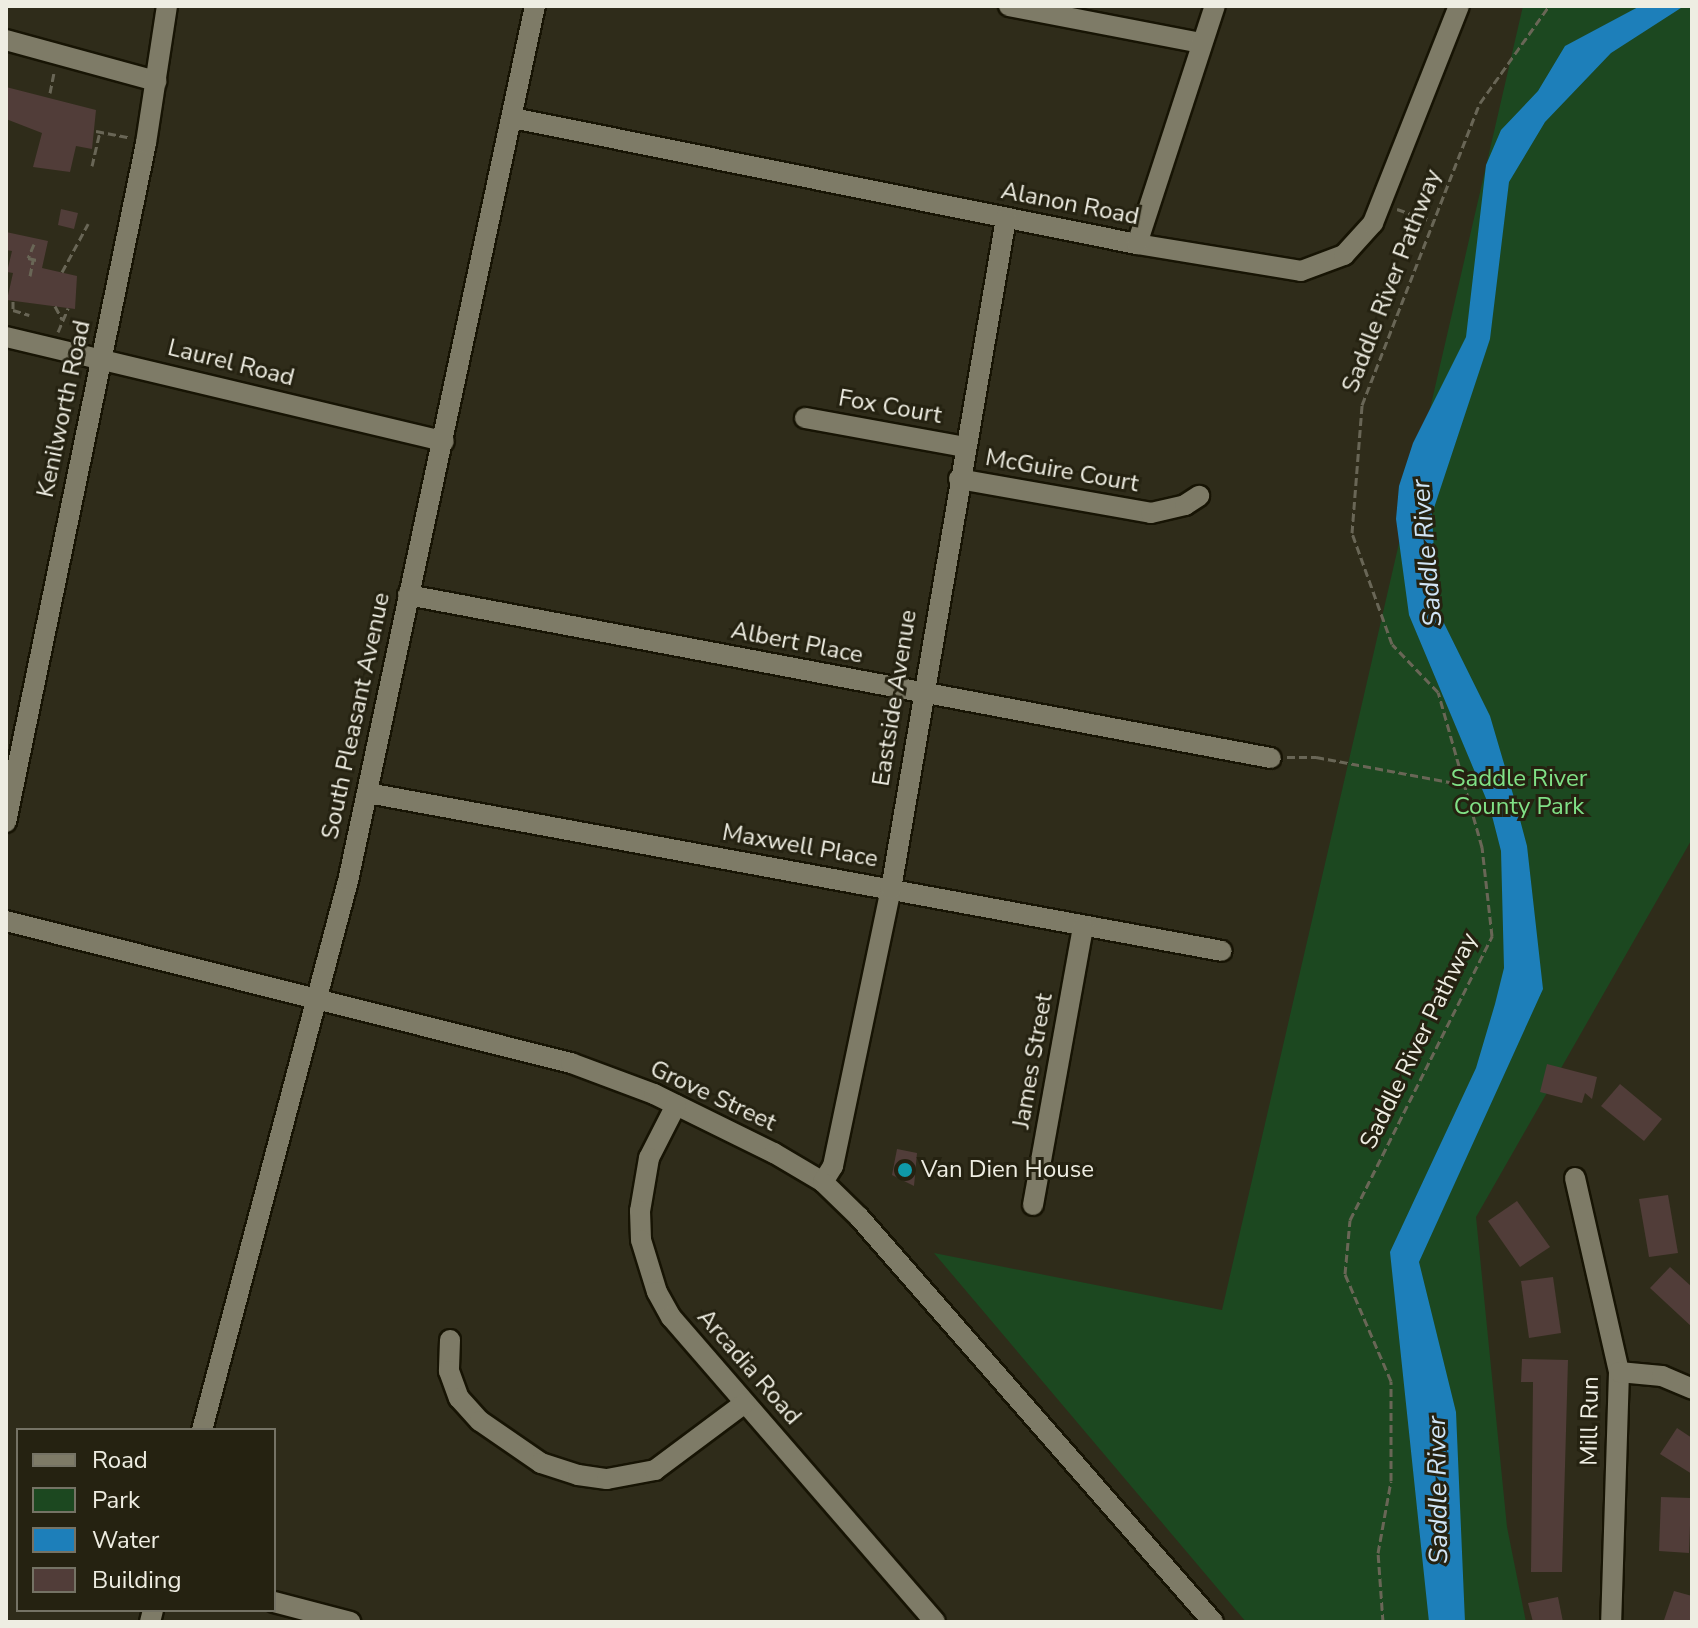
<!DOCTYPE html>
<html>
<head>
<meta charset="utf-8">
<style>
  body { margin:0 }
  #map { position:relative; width:1698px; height:1628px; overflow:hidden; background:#2f2c1a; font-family:"Nunito Sans",sans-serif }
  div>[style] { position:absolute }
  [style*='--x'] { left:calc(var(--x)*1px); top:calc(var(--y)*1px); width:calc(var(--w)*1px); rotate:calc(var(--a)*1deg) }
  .green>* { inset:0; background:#1c4820 }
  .water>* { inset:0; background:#1d7fba }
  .building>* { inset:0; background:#513d39 }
  .path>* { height:3px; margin-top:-1.5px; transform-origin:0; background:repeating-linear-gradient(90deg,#696656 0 8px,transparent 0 12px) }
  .roads { filter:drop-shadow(2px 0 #171404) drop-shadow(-2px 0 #171404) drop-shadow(0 2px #171404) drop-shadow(0 -2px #171404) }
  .minor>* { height:20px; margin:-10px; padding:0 10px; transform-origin:10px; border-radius:10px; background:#7e7b67 }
  .dots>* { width:22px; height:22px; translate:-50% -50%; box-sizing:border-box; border:4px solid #252211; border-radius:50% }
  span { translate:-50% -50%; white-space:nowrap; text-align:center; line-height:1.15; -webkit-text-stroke:6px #252211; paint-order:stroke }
  .street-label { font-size:24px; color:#eeede2 }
  .park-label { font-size:24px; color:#80e186 }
  .poi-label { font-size:24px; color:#eeede2 }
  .left { translate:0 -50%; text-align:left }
  .water-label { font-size:26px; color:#d1e5f6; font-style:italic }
  .frame { position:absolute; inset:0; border:8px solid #eeede2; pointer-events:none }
  .legend { position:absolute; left:16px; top:1428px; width:260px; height:184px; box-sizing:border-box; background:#252211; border:2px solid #757365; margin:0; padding:10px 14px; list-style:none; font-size:24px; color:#eeede2 }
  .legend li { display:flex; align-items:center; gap:16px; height:40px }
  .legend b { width:40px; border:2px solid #757365 }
</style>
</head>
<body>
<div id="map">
  <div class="green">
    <div style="clip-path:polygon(1523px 6px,1692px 6px,1692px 839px,1476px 1217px,1507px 1527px,1526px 1622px,1246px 1622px,934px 1253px,1222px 1310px)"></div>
  </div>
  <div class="water">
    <div style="clip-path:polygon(1640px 6px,1684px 6px,1611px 53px,1545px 122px,1509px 182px,1490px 339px,1432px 514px,1437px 609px,1490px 716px,1515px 801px,1527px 846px,1543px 989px,1419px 1262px,1456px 1412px,1465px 1622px,1429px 1622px,1390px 1252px,1476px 1068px,1495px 1004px,1504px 968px,1501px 851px,1490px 808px,1409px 615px,1396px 519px,1399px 486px,1413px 443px,1466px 337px,1486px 165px,1501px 130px,1538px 91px,1565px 46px)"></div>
  </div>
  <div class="building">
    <div style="clip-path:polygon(6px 87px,96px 110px,92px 149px,76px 146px,70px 172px,33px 167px,42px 133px,6px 119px)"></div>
    <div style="clip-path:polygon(61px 209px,78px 213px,74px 229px,58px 225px)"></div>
    <div style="clip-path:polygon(6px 232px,48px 241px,42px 268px,77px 276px,75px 309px,7px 300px,13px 273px,7px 272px,12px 251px,6px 250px)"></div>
    <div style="clip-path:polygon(1547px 1064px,1597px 1077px,1592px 1099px,1585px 1093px,1582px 1103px,1540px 1092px)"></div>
    <div style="clip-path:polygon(1620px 1084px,1662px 1119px,1644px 1141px,1601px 1106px)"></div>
    <div style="clip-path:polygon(897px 1149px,917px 1153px,914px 1186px,892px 1175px)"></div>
    <div style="clip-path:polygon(1668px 1195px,1678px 1253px,1649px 1257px,1639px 1199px)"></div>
    <div style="clip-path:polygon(1517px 1201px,1550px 1247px,1520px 1267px,1488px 1221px)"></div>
    <div style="clip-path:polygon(1670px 1267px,1692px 1287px,1692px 1327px,1650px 1288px)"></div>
    <div style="clip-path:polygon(1553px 1277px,1561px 1333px,1529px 1338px,1521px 1281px)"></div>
    <div style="clip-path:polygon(1522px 1359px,1568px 1360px,1562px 1572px,1531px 1572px,1533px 1382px,1521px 1382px)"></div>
    <div style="clip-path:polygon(1677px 1428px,1692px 1438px,1692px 1474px,1660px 1454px)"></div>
    <div style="clip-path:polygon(1661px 1497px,1691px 1498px,1689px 1553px,1659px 1551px)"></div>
    <div style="clip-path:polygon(1674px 1591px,1692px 1596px,1692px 1622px,1664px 1620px)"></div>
    <div style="clip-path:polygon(1558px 1597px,1563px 1622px,1533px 1622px,1528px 1603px)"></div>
  </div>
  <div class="path">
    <div style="--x:50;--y:93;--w:20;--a:-79"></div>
    <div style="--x:96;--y:131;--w:33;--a:11"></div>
    <div style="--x:92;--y:166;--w:35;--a:-77"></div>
    <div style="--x:1397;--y:209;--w:36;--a:19"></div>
    <div style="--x:34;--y:244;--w:15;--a:113"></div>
    <div style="--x:28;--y:258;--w:9;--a:13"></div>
    <div style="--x:62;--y:272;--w:55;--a:-61.6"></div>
    <div style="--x:30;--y:276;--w:16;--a:-79"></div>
    <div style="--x:13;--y:301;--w:9;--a:90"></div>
    <div style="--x:13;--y:310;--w:17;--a:17"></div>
    <div style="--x:55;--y:306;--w:15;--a:62"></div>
    <div style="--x:58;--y:332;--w:26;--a:-67"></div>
    <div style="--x:1287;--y:757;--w:29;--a:0"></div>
    <div style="--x:1316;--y:757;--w:152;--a:10.6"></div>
    <div style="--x:1383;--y:1622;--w:69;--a:-94.1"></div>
    <div style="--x:1378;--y:1553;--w:73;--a:-79.8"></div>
    <div style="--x:1391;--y:1481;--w:100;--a:-90"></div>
    <div style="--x:1391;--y:1381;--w:116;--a:-113.3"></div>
    <div style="--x:1345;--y:1274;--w:54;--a:-84.7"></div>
    <div style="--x:1350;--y:1220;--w:318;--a:-63.4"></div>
    <div style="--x:1492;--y:936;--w:90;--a:-96.4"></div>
    <div style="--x:1482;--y:847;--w:161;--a:-105.8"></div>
    <div style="--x:1438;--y:692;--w:66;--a:-133.8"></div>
    <div style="--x:1392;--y:644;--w:118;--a:-109.8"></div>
    <div style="--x:1352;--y:533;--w:128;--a:-85.5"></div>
    <div style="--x:1362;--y:405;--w:324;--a:-68.7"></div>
    <div style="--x:1480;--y:103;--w:119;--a:-54.6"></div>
  </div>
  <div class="roads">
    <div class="minor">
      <div style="--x:1009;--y:6;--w:196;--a:10.9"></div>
      <div style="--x:6;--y:40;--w:156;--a:15.3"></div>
      <div style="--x:513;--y:118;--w:637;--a:11.42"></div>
      <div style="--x:1137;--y:244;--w:166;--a:9.3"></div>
      <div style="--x:1301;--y:271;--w:46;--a:-20.4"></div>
      <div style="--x:1344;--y:255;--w:43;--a:-47.8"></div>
      <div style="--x:1373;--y:223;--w:233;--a:-68.4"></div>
      <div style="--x:1137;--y:244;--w:250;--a:-71.9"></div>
      <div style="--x:6;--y:337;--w:450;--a:13.4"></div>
      <div style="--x:805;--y:418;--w:163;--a:10.3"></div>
      <div style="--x:959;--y:479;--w:195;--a:10"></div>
      <div style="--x:1151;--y:513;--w:35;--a:-13"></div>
      <div style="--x:1185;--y:505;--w:17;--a:-33"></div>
      <div style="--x:408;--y:595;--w:878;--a:10.7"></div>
      <div style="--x:368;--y:793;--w:868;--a:10.48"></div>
      <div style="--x:6;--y:822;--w:693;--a:-78.35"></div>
      <div style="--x:146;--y:143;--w:139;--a:-81.3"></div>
      <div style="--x:6;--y:921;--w:583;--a:14.11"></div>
      <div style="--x:571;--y:1063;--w:89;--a:20.5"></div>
      <div style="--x:654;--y:1094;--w:134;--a:26.2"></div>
      <div style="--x:774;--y:1153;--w:57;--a:30.6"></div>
      <div style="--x:823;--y:1182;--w:50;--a:44.2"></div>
      <div style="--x:859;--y:1217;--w:538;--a:48.84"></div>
      <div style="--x:676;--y:1105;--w:59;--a:117"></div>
      <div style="--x:649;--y:1158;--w:54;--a:99.6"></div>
      <div style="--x:640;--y:1211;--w:29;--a:88"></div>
      <div style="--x:641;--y:1240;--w:54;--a:72.9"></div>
      <div style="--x:657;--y:1292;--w:29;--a:61"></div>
      <div style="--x:671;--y:1317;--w:403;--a:49.1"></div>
      <div style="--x:1575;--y:1178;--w:199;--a:77.2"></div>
      <div style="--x:1619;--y:1372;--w:250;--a:91.8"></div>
      <div style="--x:823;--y:1182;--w:19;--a:-58"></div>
      <div style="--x:833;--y:1166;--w:283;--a:-78.2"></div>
      <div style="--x:891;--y:889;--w:681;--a:-80.27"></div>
      <div style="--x:1033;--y:1205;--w:282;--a:-79.8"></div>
      <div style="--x:450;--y:1340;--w:31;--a:92"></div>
      <div style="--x:449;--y:1371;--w:29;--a:70"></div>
      <div style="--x:459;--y:1398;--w:31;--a:48"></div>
      <div style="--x:480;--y:1421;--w:74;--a:34.5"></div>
      <div style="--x:541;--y:1463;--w:39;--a:18"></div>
      <div style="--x:578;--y:1475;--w:29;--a:8"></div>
      <div style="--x:607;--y:1479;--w:49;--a:-10.6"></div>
      <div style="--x:655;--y:1470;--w:112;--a:-36.7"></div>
      <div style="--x:1619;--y:1372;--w:43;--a:5.3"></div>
      <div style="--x:1662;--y:1376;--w:33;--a:23"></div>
      <div style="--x:202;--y:1430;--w:568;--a:-75.11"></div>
      <div style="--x:348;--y:881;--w:895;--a:-77.94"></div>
      <div style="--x:274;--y:1602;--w:79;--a:14.7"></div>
      <div style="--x:150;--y:1622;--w:12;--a:-76"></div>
    </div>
  </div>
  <div class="dots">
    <div style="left:905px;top:1170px;background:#0f9aa8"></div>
  </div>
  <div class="street-label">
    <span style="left:1070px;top:204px;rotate:11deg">Alanon Road</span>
    <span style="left:1392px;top:281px;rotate:-69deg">Saddle River Pathway</span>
    <span style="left:231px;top:363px;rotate:14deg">Laurel Road</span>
    <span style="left:890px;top:407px;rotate:10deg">Fox Court</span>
    <span style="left:64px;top:409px;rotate:-78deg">Kenilworth Road</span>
    <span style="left:1062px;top:471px;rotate:10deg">McGuire Court</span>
    <span style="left:797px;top:643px;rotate:11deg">Albert Place</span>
    <span style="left:895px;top:698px;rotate:-81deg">Eastside Avenue</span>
    <span style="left:356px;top:716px;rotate:-78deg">South Pleasant Avenue</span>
    <span style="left:800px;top:846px;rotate:10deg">Maxwell Place</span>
    <span style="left:1419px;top:1041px;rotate:-64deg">Saddle River Pathway</span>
    <span style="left:1033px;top:1061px;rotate:-80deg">James Street</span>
    <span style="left:713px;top:1096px;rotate:25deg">Grove Street</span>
    <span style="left:749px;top:1367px;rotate:49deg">Arcadia Road</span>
    <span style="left:1590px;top:1421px;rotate:-89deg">Mill Run</span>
  </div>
  <div class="park-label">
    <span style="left:1519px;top:793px">Saddle River<br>County Park</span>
  </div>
  <div class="poi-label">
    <span class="left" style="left:921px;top:1170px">Van Dien House</span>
  </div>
  <div class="water-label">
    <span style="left:1427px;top:553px;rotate:-95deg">Saddle River</span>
    <span style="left:1438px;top:1490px;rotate:-91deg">Saddle River</span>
  </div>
  <div class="frame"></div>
  <ul class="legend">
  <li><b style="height:10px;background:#7e7b67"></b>Road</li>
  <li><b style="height:22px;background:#1c4820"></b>Park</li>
  <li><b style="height:22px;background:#1d7fba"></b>Water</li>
  <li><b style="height:22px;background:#513d39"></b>Building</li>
  </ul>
</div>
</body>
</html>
